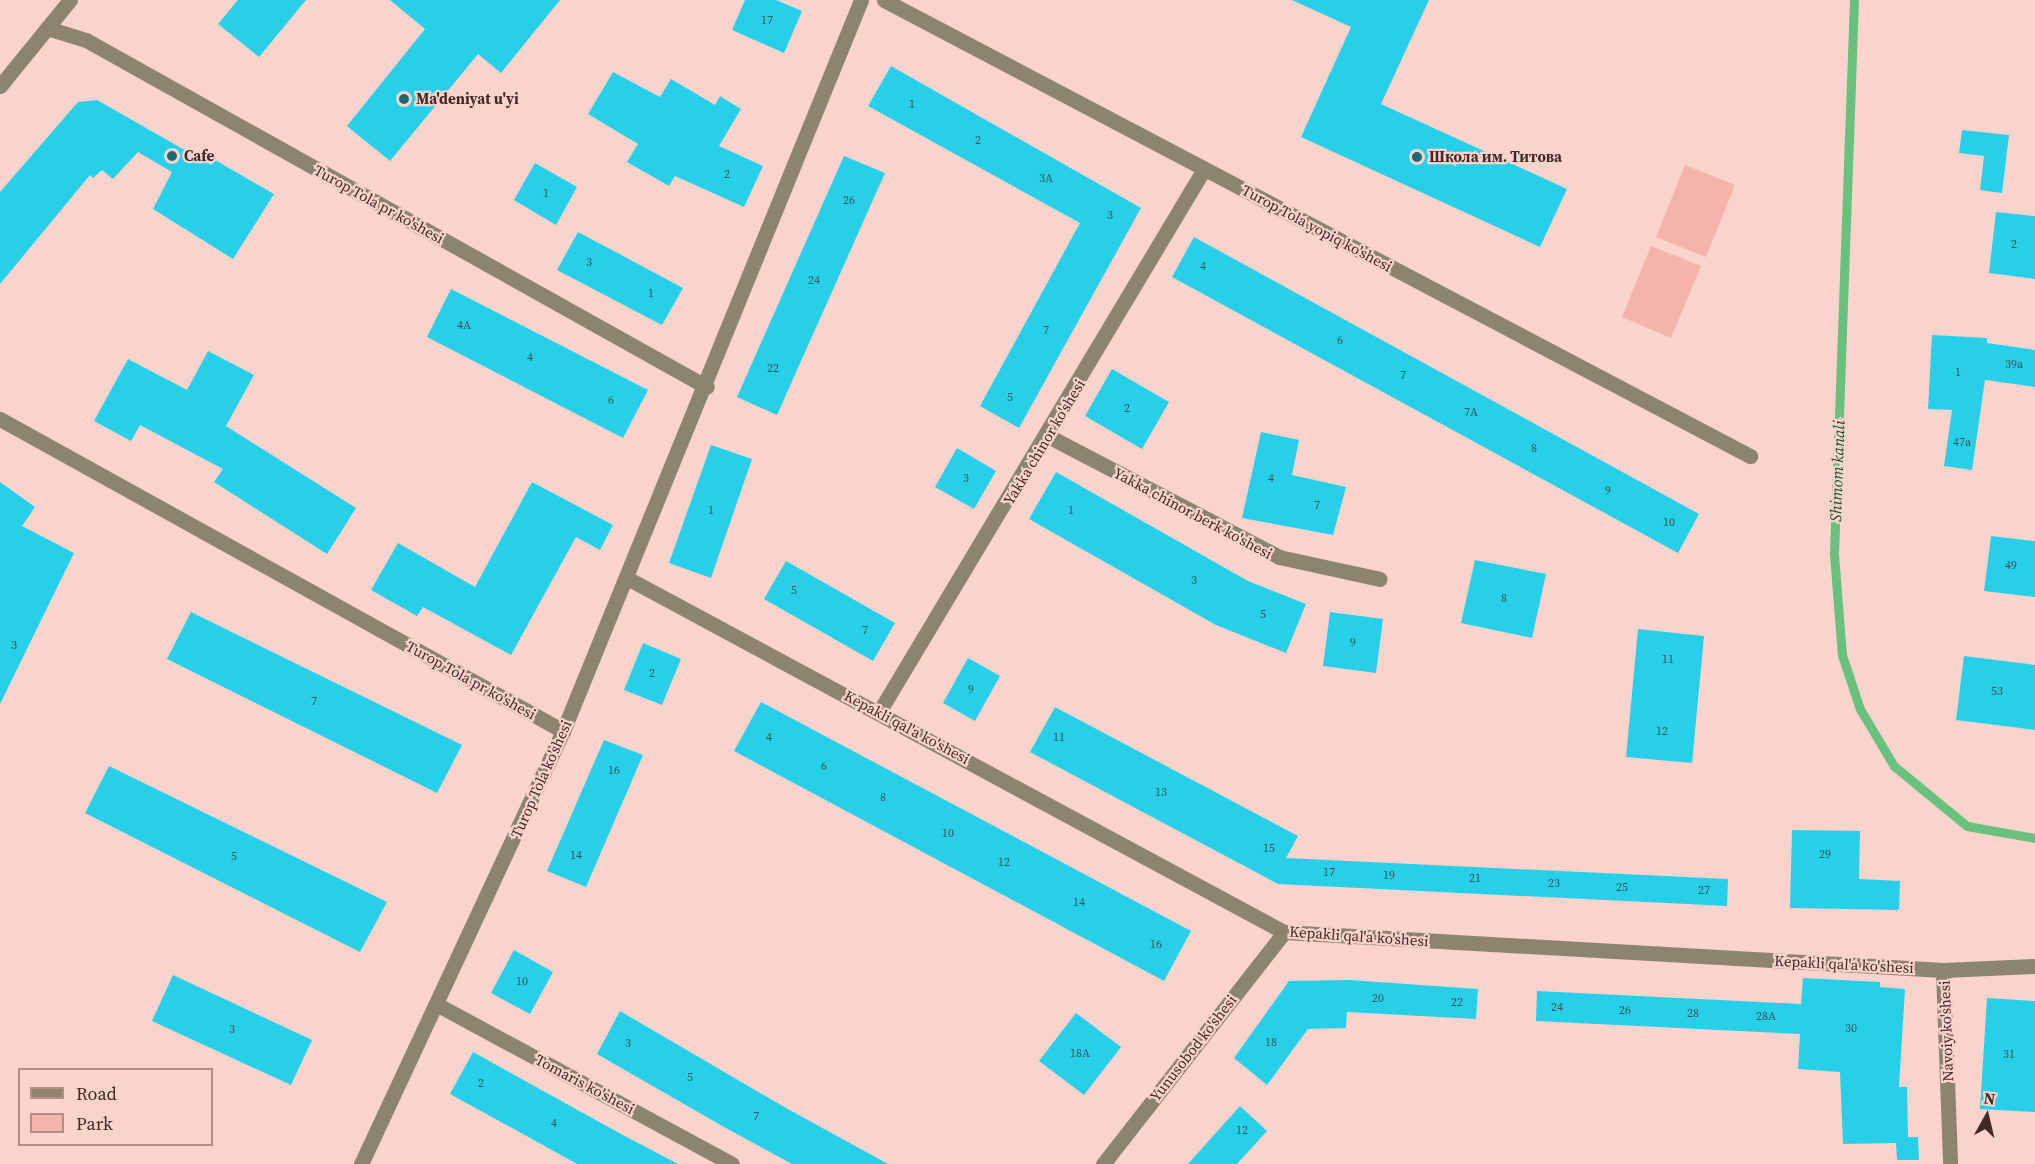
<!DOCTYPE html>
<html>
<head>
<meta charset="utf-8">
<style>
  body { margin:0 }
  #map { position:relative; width:2035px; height:1164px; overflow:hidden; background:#f9d3cc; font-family:"Source Serif 4",serif }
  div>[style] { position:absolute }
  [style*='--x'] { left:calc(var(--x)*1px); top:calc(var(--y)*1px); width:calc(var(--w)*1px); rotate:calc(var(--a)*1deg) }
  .green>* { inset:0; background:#f5b4a9 }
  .stream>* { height:9px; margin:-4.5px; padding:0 4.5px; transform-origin:4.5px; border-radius:4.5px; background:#68c17d }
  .building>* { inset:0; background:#27d0e8 }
  .minor>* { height:15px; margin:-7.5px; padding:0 7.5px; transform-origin:7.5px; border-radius:7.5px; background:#8c846f }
  .dots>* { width:16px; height:16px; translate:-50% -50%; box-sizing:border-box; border:3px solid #f9d3cc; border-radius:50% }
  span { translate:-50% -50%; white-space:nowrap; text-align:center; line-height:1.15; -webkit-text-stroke:4.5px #f9d3cc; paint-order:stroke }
  .number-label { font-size:12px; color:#3a5456 }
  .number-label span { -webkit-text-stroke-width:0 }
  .poi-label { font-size:15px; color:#412a26; font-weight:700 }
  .left { translate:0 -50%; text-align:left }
  .street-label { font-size:15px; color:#412a26 }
  .water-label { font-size:16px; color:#145429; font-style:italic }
  .legend { position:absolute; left:18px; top:1068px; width:195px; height:78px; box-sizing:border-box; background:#f9d3cc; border:2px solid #af8f8a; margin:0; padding:8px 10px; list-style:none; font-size:18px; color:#412a26 }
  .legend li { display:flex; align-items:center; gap:12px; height:30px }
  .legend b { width:30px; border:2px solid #af8f8a }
  .north { position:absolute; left:1957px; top:1086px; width:60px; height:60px; -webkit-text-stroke:4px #f9d3cc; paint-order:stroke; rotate:8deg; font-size:16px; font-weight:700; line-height:24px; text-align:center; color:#412a26 }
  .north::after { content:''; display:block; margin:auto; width:21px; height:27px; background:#412a26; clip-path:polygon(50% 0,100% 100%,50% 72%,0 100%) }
</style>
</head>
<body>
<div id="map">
  <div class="green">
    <div style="clip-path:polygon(1685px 165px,1735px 185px,1706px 257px,1656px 237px)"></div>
    <div style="clip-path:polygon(1651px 246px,1701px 266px,1671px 338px,1622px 317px)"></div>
  </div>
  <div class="stream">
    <div style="--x:1854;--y:0;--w:554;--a:92.07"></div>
    <div style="--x:1834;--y:554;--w:101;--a:85.5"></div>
    <div style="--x:1842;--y:655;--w:57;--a:71.6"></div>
    <div style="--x:1860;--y:709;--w:66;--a:59.2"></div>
    <div style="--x:1894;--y:766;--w:94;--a:39.4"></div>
    <div style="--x:1967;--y:826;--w:69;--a:10"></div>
  </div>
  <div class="building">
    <div style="clip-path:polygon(238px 0,306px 0,259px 57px,218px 24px)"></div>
    <div style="clip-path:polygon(390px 0,560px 0,501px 73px,478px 54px,390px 161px,347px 126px,425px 29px)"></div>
    <div style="clip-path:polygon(745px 0,776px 0,802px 11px,784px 53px,732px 30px)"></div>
    <div style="clip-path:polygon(1292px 0,1429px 0,1381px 104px,1567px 189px,1540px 247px,1301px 137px,1351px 27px)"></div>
    <div style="clip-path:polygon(891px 66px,1141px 208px,1019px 428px,980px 406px,1080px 223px,868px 106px)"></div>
    <div style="clip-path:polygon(613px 72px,660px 97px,671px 79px,715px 105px,720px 96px,741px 109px,719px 146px,763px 166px,744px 207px,675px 176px,669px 186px,627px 162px,638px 144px,588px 114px)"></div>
    <div style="clip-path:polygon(97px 100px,211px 165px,215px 160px,274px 194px,233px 259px,153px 209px,172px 172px,138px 152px,113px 179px,102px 170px,93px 178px,90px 175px,0 284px,0 192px,78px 102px)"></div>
    <div style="clip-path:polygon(1962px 130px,2009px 135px,2002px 193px,1980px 190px,1984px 156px,1959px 153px)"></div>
    <div style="clip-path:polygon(844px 156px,885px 173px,777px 415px,737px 397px)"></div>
    <div style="clip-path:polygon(535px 163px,577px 187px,556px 225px,514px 200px)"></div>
    <div style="clip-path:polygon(1996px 212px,2035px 216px,2035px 279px,1989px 273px)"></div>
    <div style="clip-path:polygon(578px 232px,683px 288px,662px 325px,557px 270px)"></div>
    <div style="clip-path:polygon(1194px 237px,1699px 514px,1678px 553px,1172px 277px)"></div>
    <div style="clip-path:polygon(451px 289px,648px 390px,623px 438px,427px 337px)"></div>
    <div style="clip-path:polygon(1932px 335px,1987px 338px,1987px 343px,2035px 350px,2035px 387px,1985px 380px,1972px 470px,1944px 466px,1952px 410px,1928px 409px)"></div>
    <div style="clip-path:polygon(208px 351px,254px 375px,226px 426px,356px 508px,327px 554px,214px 482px,223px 469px,140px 425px,131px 441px,94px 421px,128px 359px,187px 390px)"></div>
    <div style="clip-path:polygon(1112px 369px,1169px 402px,1142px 449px,1085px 416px)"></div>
    <div style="clip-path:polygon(1261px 432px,1299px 440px,1292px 475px,1346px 487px,1333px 535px,1242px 518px)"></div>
    <div style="clip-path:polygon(711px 445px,752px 459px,711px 578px,669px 563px)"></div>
    <div style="clip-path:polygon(957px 448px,996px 471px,974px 509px,935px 487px)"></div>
    <div style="clip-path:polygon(1056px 472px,1248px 581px,1306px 604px,1286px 653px,1216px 625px,1029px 519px)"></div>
    <div style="clip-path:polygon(0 482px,35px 507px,22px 526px,74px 553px,0 704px)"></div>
    <div style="clip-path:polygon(532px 482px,613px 525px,600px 550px,576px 537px,511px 655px,423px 607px,417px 616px,371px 590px,398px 543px,475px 587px)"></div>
    <div style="clip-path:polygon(1991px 536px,2035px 541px,2035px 597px,1984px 591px)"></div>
    <div style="clip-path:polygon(1475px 560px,1546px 574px,1532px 638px,1461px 623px)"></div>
    <div style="clip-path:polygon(786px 561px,895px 623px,873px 661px,764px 599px)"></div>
    <div style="clip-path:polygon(191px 612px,462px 745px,437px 793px,167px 659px)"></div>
    <div style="clip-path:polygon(1330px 612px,1383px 619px,1376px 673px,1323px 666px)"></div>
    <div style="clip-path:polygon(1638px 629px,1704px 636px,1692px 763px,1626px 757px)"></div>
    <div style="clip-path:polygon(643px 643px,681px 659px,662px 705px,624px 690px)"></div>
    <div style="clip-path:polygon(1964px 656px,2035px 665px,2035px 730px,1956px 720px)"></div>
    <div style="clip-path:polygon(968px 658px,1000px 676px,975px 721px,943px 703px)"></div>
    <div style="clip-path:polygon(761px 702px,1191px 931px,1164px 981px,734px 751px)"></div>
    <div style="clip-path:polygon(1055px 707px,1298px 836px,1286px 858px,1728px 879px,1727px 906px,1278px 884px,1030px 752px)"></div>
    <div style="clip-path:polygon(604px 740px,643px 755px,586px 887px,547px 871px)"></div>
    <div style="clip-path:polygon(109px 766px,387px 902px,360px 952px,85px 813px)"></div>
    <div style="clip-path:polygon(1792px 830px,1860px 831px,1859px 879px,1900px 881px,1899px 910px,1790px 908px)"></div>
    <div style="clip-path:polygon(514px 950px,553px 972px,530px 1014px,491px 993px)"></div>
    <div style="clip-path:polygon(173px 975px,312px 1040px,291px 1085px,152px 1021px)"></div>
    <div style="clip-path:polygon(1803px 978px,1880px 982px,1880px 987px,1905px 989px,1899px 1087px,1907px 1087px,1908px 1137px,1918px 1137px,1919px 1160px,1897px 1160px,1896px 1143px,1843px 1144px,1840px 1072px,1798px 1069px,1800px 1034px,1536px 1021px,1537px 991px,1801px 1004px)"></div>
    <div style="clip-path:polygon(1349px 980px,1478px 989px,1476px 1019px,1347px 1012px,1346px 1028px,1308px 1029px,1267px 1085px,1234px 1058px,1289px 981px)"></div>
    <div style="clip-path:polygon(1987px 998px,2035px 1001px,2035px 1112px,1980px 1109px)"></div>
    <div style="clip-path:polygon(620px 1011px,786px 1108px,888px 1164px,792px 1164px,724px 1127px,597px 1054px)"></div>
    <div style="clip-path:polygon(1076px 1013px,1121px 1047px,1084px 1095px,1039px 1061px)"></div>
    <div style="clip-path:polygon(473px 1052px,621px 1134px,678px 1164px,577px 1164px,523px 1134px,450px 1094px)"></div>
    <div style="clip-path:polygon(1240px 1106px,1267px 1131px,1237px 1164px,1188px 1164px)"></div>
  </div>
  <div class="minor">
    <div style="--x:884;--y:0;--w:979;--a:27.77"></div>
    <div style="--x:47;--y:28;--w:41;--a:17.1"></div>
    <div style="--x:86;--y:40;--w:711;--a:29.2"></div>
    <div style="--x:0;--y:86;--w:111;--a:-50.9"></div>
    <div style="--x:0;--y:419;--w:644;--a:28.99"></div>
    <div style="--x:1048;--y:436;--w:261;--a:27.6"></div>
    <div style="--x:1279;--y:557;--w:103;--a:12.3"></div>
    <div style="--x:627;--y:578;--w:746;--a:28.32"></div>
    <div style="--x:1284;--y:932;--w:660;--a:3.3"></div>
    <div style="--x:1943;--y:970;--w:92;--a:-2.5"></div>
    <div style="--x:879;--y:712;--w:633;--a:-59.1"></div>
    <div style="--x:1943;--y:970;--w:194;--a:87.9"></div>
    <div style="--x:438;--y:1005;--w:334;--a:28.4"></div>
    <div style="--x:361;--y:1164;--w:478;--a:-65"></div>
    <div style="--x:563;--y:731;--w:789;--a:-67.82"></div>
    <div style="--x:1103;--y:1164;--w:294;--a:-52"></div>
  </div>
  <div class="dots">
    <div style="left:404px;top:99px;background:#1e6873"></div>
    <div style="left:172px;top:156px;background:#1e6873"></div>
    <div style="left:1417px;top:157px;background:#1e6873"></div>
  </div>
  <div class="number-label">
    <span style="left:767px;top:21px">17</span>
    <span style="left:912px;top:105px">1</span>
    <span style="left:978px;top:141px">2</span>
    <span style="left:727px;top:175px">2</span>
    <span style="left:1046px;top:179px">3A</span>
    <span style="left:546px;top:194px">1</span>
    <span style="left:849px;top:201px">26</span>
    <span style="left:1110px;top:216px">3</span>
    <span style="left:2014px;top:245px">2</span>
    <span style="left:589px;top:263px">3</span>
    <span style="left:1203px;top:267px">4</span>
    <span style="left:814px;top:281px">24</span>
    <span style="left:651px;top:294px">1</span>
    <span style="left:464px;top:326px">4A</span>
    <span style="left:1046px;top:331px">7</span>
    <span style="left:1340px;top:341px">6</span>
    <span style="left:530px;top:358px">4</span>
    <span style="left:2014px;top:365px">39a</span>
    <span style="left:773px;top:369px">22</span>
    <span style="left:1958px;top:373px">1</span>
    <span style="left:1403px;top:376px">7</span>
    <span style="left:1010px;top:398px">5</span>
    <span style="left:611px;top:401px">6</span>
    <span style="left:1127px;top:409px">2</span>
    <span style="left:1471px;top:413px">7A</span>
    <span style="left:1962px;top:443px">47a</span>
    <span style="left:1534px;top:449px">8</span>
    <span style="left:966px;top:479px">3</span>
    <span style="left:1271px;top:479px">4</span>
    <span style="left:1608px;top:491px">9</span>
    <span style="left:1317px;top:506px">7</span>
    <span style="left:711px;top:511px">1</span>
    <span style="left:1071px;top:511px">1</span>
    <span style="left:1669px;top:523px">10</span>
    <span style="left:2011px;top:566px">49</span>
    <span style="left:1194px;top:581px">3</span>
    <span style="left:794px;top:591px">5</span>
    <span style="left:1504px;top:599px">8</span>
    <span style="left:1263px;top:615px">5</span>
    <span style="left:865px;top:631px">7</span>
    <span style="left:1353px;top:643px">9</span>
    <span style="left:14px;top:646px">3</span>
    <span style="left:1668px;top:660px">11</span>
    <span style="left:652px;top:674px">2</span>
    <span style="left:971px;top:690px">9</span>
    <span style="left:1997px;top:692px">53</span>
    <span style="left:314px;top:702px">7</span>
    <span style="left:1662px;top:732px">12</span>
    <span style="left:769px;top:738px">4</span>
    <span style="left:1059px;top:738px">11</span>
    <span style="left:824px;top:767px">6</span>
    <span style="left:614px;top:771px">16</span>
    <span style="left:1161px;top:793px">13</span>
    <span style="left:883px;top:798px">8</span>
    <span style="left:948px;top:834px">10</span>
    <span style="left:1269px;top:849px">15</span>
    <span style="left:1825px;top:855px">29</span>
    <span style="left:576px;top:856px">14</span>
    <span style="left:234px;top:857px">5</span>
    <span style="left:1004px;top:863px">12</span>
    <span style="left:1329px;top:873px">17</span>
    <span style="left:1389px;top:876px">19</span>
    <span style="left:1475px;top:879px">21</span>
    <span style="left:1554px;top:884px">23</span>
    <span style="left:1622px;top:888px">25</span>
    <span style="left:1704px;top:891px">27</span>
    <span style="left:1079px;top:903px">14</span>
    <span style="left:1156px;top:945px">16</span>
    <span style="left:522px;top:982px">10</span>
    <span style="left:1378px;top:999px">20</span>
    <span style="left:1457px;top:1003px">22</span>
    <span style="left:1557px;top:1008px">24</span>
    <span style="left:1625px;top:1011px">26</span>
    <span style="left:1693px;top:1014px">28</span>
    <span style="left:1766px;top:1017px">28A</span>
    <span style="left:1851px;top:1029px">30</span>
    <span style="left:232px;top:1030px">3</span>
    <span style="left:1271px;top:1043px">18</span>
    <span style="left:628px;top:1044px">3</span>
    <span style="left:1080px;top:1054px">18A</span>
    <span style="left:2009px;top:1055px">31</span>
    <span style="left:690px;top:1078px">5</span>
    <span style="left:481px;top:1084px">2</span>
    <span style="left:756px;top:1117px">7</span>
    <span style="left:554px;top:1124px">4</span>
    <span style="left:1242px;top:1131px">12</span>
  </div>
  <div class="poi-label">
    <span class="left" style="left:416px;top:99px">Ma'deniyat u'yi</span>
    <span class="left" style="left:184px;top:156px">Cafe</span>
    <span class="left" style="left:1429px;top:157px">Школа им. Титова</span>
  </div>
  <div class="street-label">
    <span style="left:379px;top:204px;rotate:29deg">Turop Tola pr ko'shesi</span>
    <span style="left:1317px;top:228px;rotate:28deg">Turop Tola yopiq ko'shesi</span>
    <span style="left:1044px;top:442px;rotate:-59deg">Yakka chinor ko'shesi</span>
    <span style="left:1193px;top:513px;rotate:28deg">Yakka chinor berk ko'shesi</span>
    <span style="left:471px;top:680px;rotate:29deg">Turop Tola pr ko'shesi</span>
    <span style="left:907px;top:727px;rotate:28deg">Kepakli qal'a ko'shesi</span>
    <span style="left:541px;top:779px;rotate:-66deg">Turop Tola ko'shesi</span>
    <span style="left:1359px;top:936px;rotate:4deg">Kepakli qal'a ko'shesi</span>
    <span style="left:1844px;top:964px;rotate:3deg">Kepakli qal'a ko'shesi</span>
    <span style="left:1946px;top:1031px;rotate:-92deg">Navoiy ko'shesi</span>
    <span style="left:1193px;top:1048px;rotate:-52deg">Yunusobod ko'shesi</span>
    <span style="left:585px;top:1084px;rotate:28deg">Tomaris ko'shesi</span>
  </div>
  <div class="water-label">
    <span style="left:1837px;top:471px;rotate:-88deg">Shimom kanali</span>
  </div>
  <ul class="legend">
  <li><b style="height:8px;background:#8c846f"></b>Road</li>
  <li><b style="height:16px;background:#f5b4a9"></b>Park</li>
  </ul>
  <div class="north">N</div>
</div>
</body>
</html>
